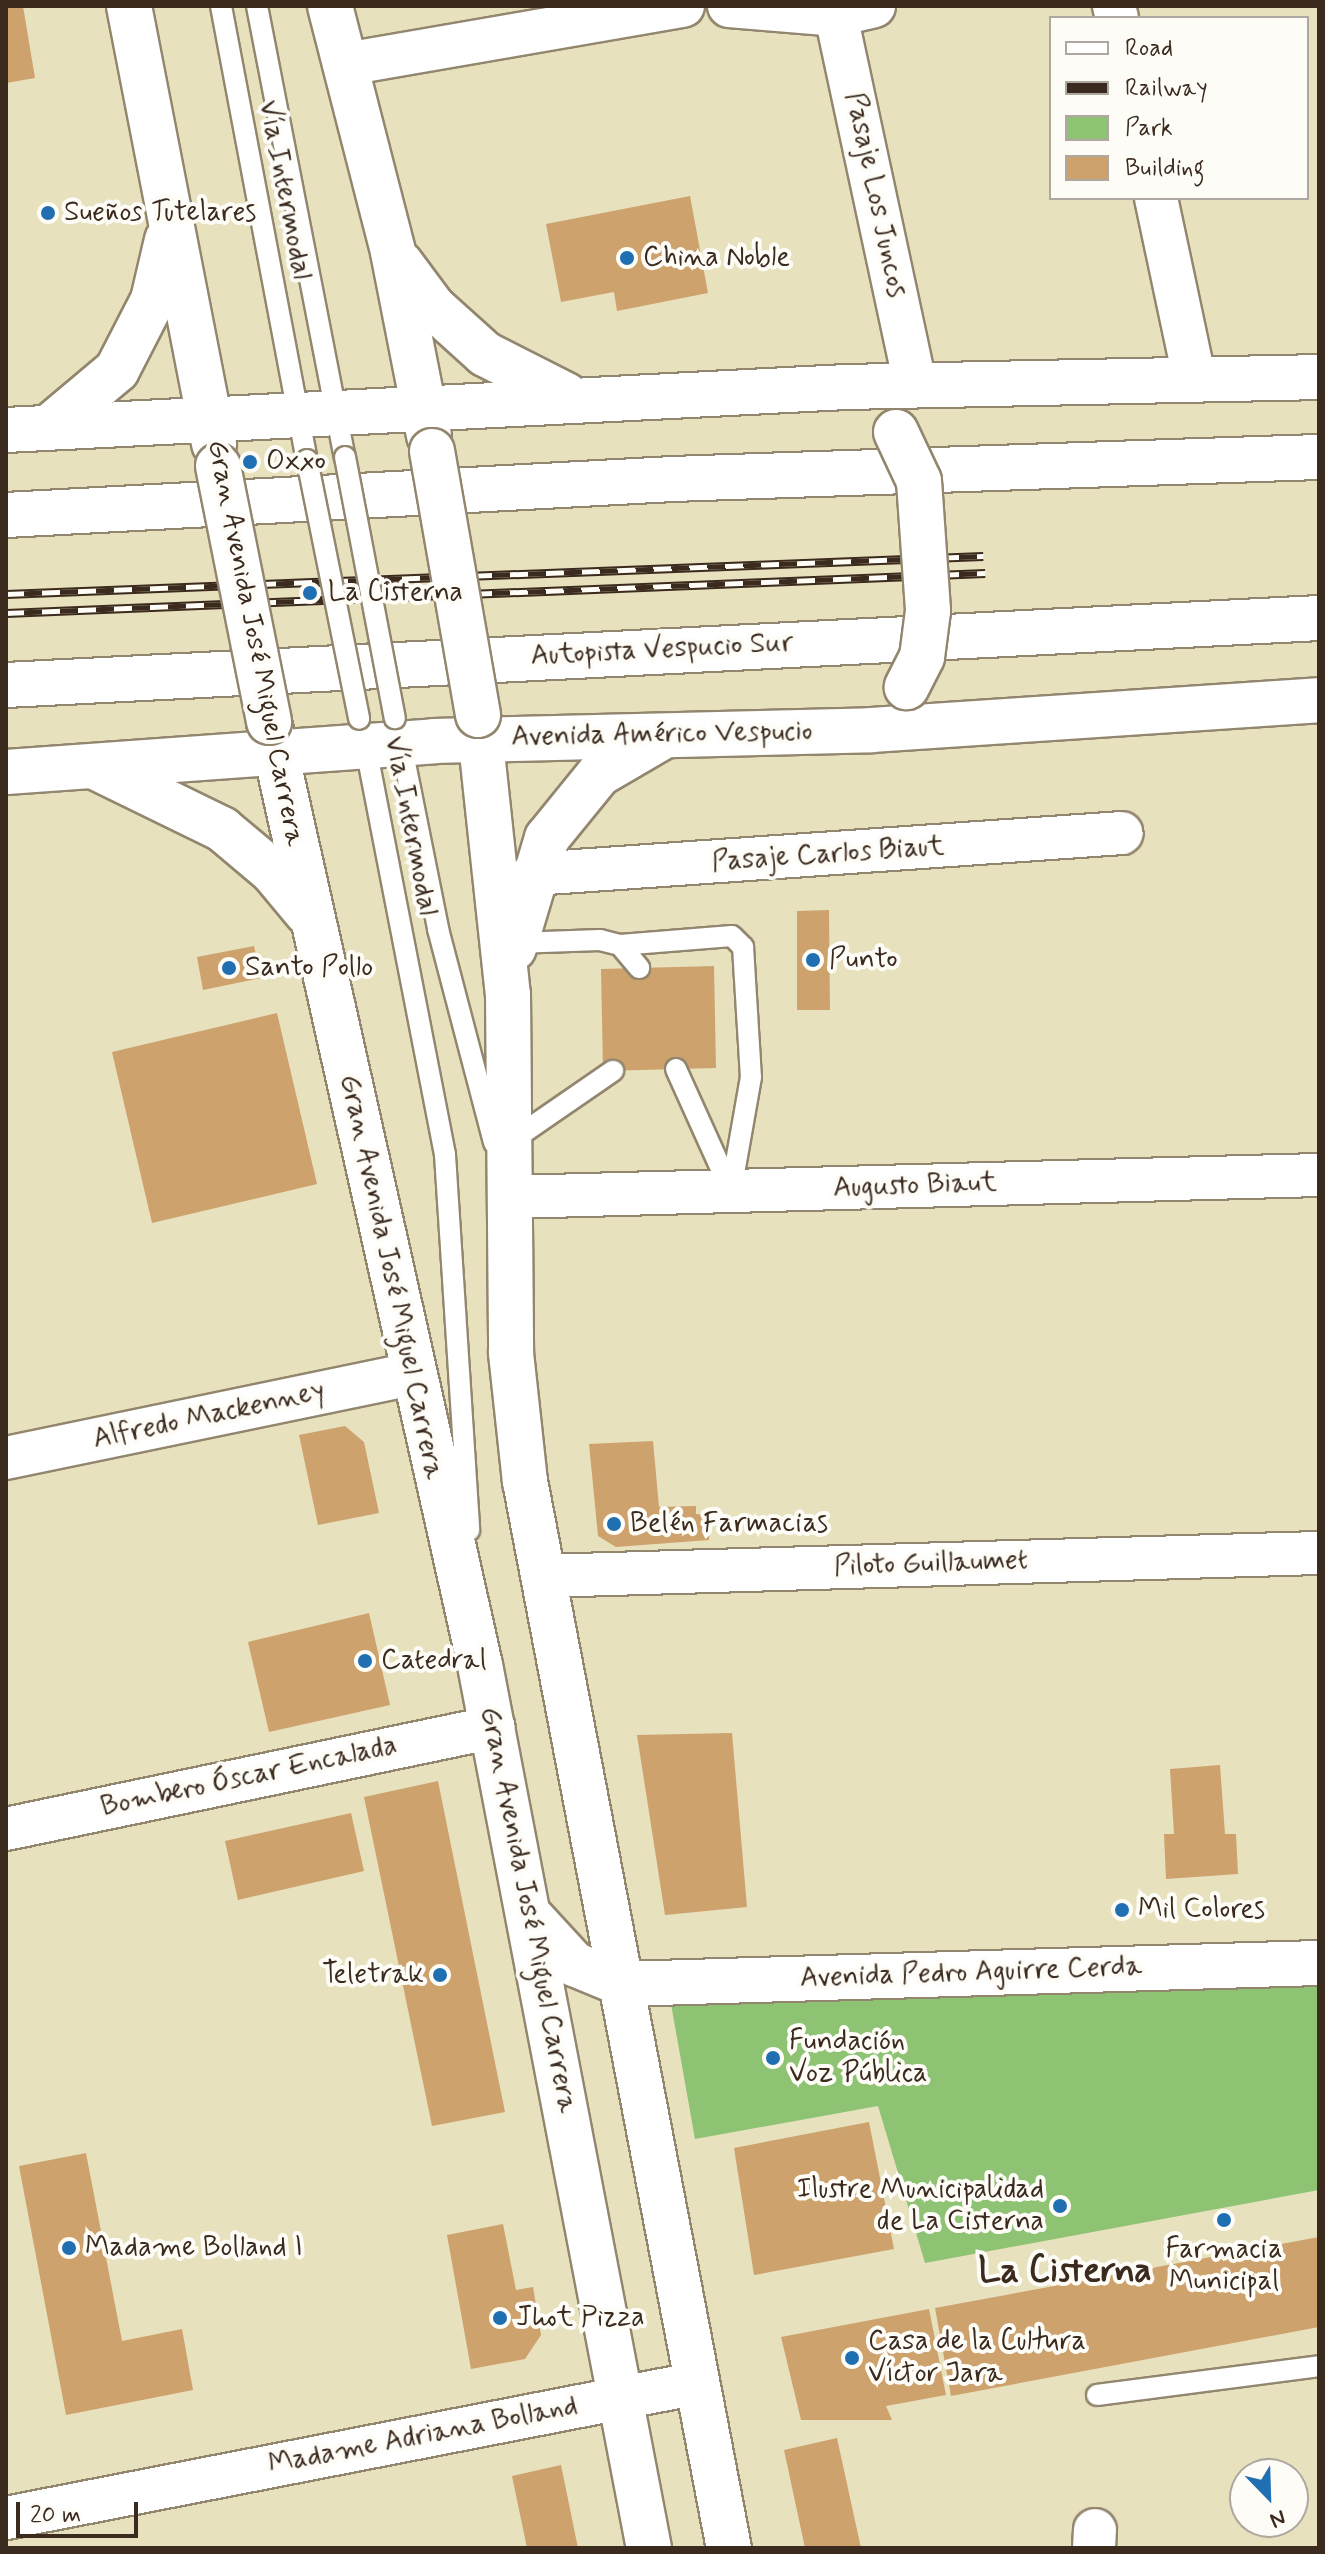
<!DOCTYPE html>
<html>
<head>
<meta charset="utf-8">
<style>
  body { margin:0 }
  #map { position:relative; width:1325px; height:2554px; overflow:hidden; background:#e8e1be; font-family:Mynerve,sans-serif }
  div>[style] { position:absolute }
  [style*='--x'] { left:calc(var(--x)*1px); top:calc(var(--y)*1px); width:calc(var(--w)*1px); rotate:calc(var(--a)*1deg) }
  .green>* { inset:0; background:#8fc374 }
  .building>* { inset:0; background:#cda26d }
  .roads { filter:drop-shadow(2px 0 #92866e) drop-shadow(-2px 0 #92866e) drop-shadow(0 2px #92866e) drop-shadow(0 -2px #92866e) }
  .service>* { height:20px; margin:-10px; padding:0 10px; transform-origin:10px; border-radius:10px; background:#fff }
  .minor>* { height:42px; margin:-21px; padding:0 21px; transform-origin:21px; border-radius:21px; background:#fff }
  .tertiary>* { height:44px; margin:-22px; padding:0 22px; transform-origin:22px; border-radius:22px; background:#fff }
  .primary>* { height:44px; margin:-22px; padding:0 22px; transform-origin:22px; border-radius:22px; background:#fff }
  .motorway>* { height:44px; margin:-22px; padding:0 22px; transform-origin:22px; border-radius:22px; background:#fff }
  .rail>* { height:9px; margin-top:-4.5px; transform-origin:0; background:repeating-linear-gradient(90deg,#fdfcf7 0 18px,#3b2a1e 0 36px); box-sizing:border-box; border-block:2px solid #3b2a1e }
  .bridges { filter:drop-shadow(2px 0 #92866e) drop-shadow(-2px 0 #92866e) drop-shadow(0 2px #92866e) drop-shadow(0 -2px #92866e) }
  .service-bridge>* { height:20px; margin:-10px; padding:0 10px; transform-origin:10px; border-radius:10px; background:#fff }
  .primary-bridge>* { height:44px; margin:-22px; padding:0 22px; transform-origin:22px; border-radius:22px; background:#fff }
  .dots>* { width:22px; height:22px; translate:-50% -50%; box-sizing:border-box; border:4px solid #fdfcf7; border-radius:50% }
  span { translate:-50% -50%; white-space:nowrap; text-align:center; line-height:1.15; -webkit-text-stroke:8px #fdfcf7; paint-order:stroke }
  .street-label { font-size:28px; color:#3b2a1e }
  .poi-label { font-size:28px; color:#3b2a1e }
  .left { translate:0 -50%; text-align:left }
  .right { translate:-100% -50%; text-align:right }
  .district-label { font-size:36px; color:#3b2a1e; font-weight:700 }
  .frame { position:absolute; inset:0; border:8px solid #3b2a1e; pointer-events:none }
  .legend { position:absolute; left:1049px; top:16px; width:260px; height:184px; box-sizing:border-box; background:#fdfcf7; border:2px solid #afa8a0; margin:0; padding:10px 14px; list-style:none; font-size:24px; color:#3b2a1e }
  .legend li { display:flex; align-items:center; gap:16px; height:40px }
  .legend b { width:40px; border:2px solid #afa8a0 }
  .north { position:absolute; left:1229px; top:2458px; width:80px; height:80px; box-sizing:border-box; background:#fdfcf7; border:2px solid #afa8a0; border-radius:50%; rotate:157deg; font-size:22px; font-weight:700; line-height:32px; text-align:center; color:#3b2a1e }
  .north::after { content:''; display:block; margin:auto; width:28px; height:36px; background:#1f6fb2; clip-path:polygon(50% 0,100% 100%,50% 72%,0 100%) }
  .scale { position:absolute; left:16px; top:2502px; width:122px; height:36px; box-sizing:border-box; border:4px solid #3b2a1e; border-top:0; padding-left:10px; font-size:24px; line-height:28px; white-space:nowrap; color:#3b2a1e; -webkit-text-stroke:6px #fdfcf7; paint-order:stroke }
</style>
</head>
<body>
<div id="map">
  <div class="green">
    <div style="clip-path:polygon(1319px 1980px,1319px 2190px,925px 2263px,878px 2106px,695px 2139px,671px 2004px)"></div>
  </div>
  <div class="building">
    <div style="clip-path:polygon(6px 6px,23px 6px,35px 78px,6px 83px)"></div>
    <div style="clip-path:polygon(690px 196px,708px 293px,617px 311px,614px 292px,561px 302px,546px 224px)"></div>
    <div style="clip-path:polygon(829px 910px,830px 1010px,797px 1010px,797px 911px)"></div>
    <div style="clip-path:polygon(254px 946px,261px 978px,203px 990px,197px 957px)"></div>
    <div style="clip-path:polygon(714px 966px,716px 1068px,603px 1071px,601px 969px)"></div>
    <div style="clip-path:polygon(277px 1013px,317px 1184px,152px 1223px,112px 1052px)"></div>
    <div style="clip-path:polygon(345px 1426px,364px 1442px,379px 1513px,318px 1525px,299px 1435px)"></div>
    <div style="clip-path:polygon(653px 1441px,659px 1507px,696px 1506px,696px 1514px,711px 1515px,709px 1540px,616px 1547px,598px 1536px,589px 1444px)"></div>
    <div style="clip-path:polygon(369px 1613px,390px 1705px,269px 1732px,248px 1642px)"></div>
    <div style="clip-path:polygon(732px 1733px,747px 1907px,665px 1915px,637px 1735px)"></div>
    <div style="clip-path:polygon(1220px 1765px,1225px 1834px,1236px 1834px,1238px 1874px,1166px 1879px,1164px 1834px,1174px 1834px,1170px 1769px)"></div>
    <div style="clip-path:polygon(438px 1781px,505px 2112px,432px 2126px,364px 1797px)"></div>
    <div style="clip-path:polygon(351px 1813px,364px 1871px,238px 1900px,225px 1841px)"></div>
    <div style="clip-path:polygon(869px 2122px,894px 2249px,754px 2275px,734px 2148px)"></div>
    <div style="clip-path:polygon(86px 2153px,122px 2341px,182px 2329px,193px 2390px,66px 2415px,19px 2166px)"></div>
    <div style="clip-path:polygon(503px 2224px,516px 2290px,533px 2287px,541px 2335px,525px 2359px,471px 2369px,447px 2235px)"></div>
    <div style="clip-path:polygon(1319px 2237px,1319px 2327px,951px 2396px,935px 2308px)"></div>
    <div style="clip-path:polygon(929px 2309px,946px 2395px,886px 2406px,892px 2420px,801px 2420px,781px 2337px)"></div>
    <div style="clip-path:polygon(837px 2438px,861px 2548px,805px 2548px,784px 2450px)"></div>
    <div style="clip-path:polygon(561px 2465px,578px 2548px,527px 2548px,512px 2476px)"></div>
  </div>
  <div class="roads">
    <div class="service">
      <div style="--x:221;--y:6;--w:462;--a:79.3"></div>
      <div style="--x:257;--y:6;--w:460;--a:79"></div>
      <div style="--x:400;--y:738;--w:195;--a:78.7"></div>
      <div style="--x:438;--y:929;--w:221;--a:75.3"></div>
      <div style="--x:365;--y:743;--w:420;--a:79"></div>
      <div style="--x:445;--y:1155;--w:376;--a:86.3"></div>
      <div style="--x:515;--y:943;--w:85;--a:-2"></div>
      <div style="--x:600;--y:940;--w:21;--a:14"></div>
      <div style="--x:620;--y:945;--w:30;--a:50"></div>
      <div style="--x:620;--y:945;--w:112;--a:-4.6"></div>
      <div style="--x:732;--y:936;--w:16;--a:45"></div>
      <div style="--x:743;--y:947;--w:130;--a:86.5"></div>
      <div style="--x:751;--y:1077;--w:116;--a:100"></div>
      <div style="--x:676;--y:1069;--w:134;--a:65.7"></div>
      <div style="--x:511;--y:1141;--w:124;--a:-34.5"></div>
      <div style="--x:1097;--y:2395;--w:224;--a:-7.4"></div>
    </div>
    <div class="minor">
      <div style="--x:729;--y:6;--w:107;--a:4.8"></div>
      <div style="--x:836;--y:15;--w:39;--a:-13"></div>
      <div style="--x:834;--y:6;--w:388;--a:77.9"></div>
      <div style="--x:1114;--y:6;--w:12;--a:76"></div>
      <div style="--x:346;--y:64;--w:342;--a:-9.8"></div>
      <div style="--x:1156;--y:198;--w:183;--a:78"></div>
      <div style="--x:533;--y:874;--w:590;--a:-3.98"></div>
      <div style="--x:511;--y:1197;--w:808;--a:-1.56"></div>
      <div style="--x:6;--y:1458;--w:415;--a:-11.7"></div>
      <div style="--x:543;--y:1576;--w:776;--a:-1.7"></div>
      <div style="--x:6;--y:1829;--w:498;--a:-11.8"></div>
      <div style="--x:6;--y:2518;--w:705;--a:-11.04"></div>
      <div style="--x:1094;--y:2548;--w:18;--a:-87"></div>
    </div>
    <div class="tertiary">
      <div style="--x:623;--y:1984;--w:696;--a:-1.73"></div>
    </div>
    <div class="primary">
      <div style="--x:129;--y:6;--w:446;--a:79"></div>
      <div style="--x:330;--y:6;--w:254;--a:75.6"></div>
      <div style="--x:393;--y:252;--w:187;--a:78.9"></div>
      <div style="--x:401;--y:264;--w:54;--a:53.3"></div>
      <div style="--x:433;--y:307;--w:70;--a:42.1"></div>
      <div style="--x:485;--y:354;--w:91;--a:26.8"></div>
      <div style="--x:48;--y:428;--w:90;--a:-40"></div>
      <div style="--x:117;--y:370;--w:79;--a:-62.8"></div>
      <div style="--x:153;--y:300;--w:62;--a:-76.9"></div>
      <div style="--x:6;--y:430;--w:840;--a:-2.93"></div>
      <div style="--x:845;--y:387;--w:474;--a:-1.2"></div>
      <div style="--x:478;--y:715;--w:281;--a:83.9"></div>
      <div style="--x:508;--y:994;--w:359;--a:89.5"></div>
      <div style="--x:511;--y:1353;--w:129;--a:83.8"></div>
      <div style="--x:525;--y:1481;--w:1086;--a:79.18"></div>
      <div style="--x:269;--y:722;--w:966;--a:77.39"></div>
      <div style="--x:480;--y:1665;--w:899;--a:79.17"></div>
      <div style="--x:97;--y:768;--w:139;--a:26"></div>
      <div style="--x:222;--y:829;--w:65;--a:40"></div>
      <div style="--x:272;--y:871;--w:55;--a:50.2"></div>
      <div style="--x:6;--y:772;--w:429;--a:-4.1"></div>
      <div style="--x:434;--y:741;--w:437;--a:-1.4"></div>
      <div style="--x:871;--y:730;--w:449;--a:-3.8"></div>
      <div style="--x:514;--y:948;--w:115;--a:-73.3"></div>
      <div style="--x:547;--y:838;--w:82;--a:-50.9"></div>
      <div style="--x:599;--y:774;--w:69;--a:-30.3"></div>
      <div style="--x:531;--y:1917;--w:64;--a:47.5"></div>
      <div style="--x:574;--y:1964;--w:53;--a:22.2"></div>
    </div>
    <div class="motorway">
      <div style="--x:6;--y:515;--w:667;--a:-3.09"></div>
      <div style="--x:672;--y:479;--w:647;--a:-1.95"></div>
      <div style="--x:6;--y:685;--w:1315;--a:-2.92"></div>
    </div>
  </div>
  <div class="rail">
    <div style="--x:6;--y:594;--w:978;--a:-2.23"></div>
    <div style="--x:6;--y:613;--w:980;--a:-2.34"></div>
  </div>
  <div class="bridges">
    <div class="service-bridge">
      <div style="--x:345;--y:457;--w:266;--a:79.2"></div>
      <div style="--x:307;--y:460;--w:264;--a:78.6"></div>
    </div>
    <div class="primary-bridge">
      <div style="--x:896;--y:432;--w:54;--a:64.9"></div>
      <div style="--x:919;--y:481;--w:130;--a:86"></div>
      <div style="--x:928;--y:611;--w:46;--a:97.4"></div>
      <div style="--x:922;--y:657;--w:34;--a:117"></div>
      <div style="--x:432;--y:451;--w:268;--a:80.1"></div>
      <div style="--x:218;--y:466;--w:261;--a:78.7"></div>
    </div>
  </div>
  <div class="dots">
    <div style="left:48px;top:213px;background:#1f6fb2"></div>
    <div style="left:627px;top:258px;background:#1f6fb2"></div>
    <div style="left:250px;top:462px;background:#1f6fb2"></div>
    <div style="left:310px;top:593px;background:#1f6fb2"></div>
    <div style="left:813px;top:960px;background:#1f6fb2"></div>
    <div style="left:229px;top:968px;background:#1f6fb2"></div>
    <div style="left:614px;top:1524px;background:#1f6fb2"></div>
    <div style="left:365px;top:1661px;background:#1f6fb2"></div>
    <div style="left:1122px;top:1910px;background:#1f6fb2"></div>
    <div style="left:440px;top:1975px;background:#1f6fb2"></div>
    <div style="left:773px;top:2058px;background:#1f6fb2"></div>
    <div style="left:1060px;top:2206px;background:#1f6fb2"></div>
    <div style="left:1224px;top:2220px;background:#1f6fb2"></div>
    <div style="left:69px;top:2248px;background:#1f6fb2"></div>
    <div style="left:500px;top:2318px;background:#1f6fb2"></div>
    <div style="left:852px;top:2358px;background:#1f6fb2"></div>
  </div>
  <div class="street-label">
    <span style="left:284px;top:190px;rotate:79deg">Vía Intermodal</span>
    <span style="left:875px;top:195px;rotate:78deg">Pasaje Los Juncos</span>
    <span style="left:255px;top:643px;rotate:79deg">Gran Avenida José Miguel Carrera</span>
    <span style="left:662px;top:650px;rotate:-3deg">Autopista Vespucio Sur</span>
    <span style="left:662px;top:735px;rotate:-1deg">Avenida Américo Vespucio</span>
    <span style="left:410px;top:826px;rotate:79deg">Vía Intermodal</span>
    <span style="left:828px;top:855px;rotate:-4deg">Pasaje Carlos Biaut</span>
    <span style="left:915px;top:1186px;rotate:-2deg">Augusto Biaut</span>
    <span style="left:391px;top:1277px;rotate:78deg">Gran Avenida José Miguel Carrera</span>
    <span style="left:209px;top:1416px;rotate:-12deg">Alfredo Mackenney</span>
    <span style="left:931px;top:1564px;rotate:-2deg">Piloto Guillaumet</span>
    <span style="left:249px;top:1777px;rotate:-12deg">Bombero Óscar Encalada</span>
    <span style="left:528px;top:1910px;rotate:79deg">Gran Avenida José Miguel Carrera</span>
    <span style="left:971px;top:1973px;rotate:-2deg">Avenida Pedro Aguirre Cerda</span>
    <span style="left:423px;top:2436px;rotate:-11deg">Madame Adriana Bolland</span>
  </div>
  <div class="poi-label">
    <span class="left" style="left:64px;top:213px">Sueños Tutelares</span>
    <span class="left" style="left:643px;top:258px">China Noble</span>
    <span class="left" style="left:266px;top:462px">Oxxo</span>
    <span class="left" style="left:328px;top:593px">La Cisterna</span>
    <span class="left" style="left:829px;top:960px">Punto</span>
    <span class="left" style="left:245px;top:968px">Santo Pollo</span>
    <span class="left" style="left:630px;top:1524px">Belén Farmacias</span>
    <span class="left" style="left:381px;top:1661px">Catedral</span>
    <span class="left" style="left:1138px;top:1910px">Mil Colores</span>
    <span class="right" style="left:424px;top:1975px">Teletrak</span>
    <span class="left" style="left:789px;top:2058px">Fundación<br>Voz Pública</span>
    <span class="right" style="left:1044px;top:2206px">Ilustre Municipalidad<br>de La Cisterna</span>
    <span class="left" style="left:85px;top:2248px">Madame Bolland I</span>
    <span style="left:1224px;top:2266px">Farmacia<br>Municipal</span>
    <span class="left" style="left:516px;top:2318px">Jhot Pizza</span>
    <span class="left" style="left:868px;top:2358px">Casa de la Cultura<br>Víctor Jara</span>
  </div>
  <div class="district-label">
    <span style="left:1065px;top:2272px">La Cisterna</span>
  </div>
  <div class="frame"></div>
  <ul class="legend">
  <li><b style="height:10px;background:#fff"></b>Road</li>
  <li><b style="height:10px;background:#3b2a1e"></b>Railway</li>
  <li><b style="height:22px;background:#8fc374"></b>Park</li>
  <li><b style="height:22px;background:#cda26d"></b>Building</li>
  </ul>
  <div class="north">N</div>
  <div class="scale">20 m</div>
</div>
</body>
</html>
